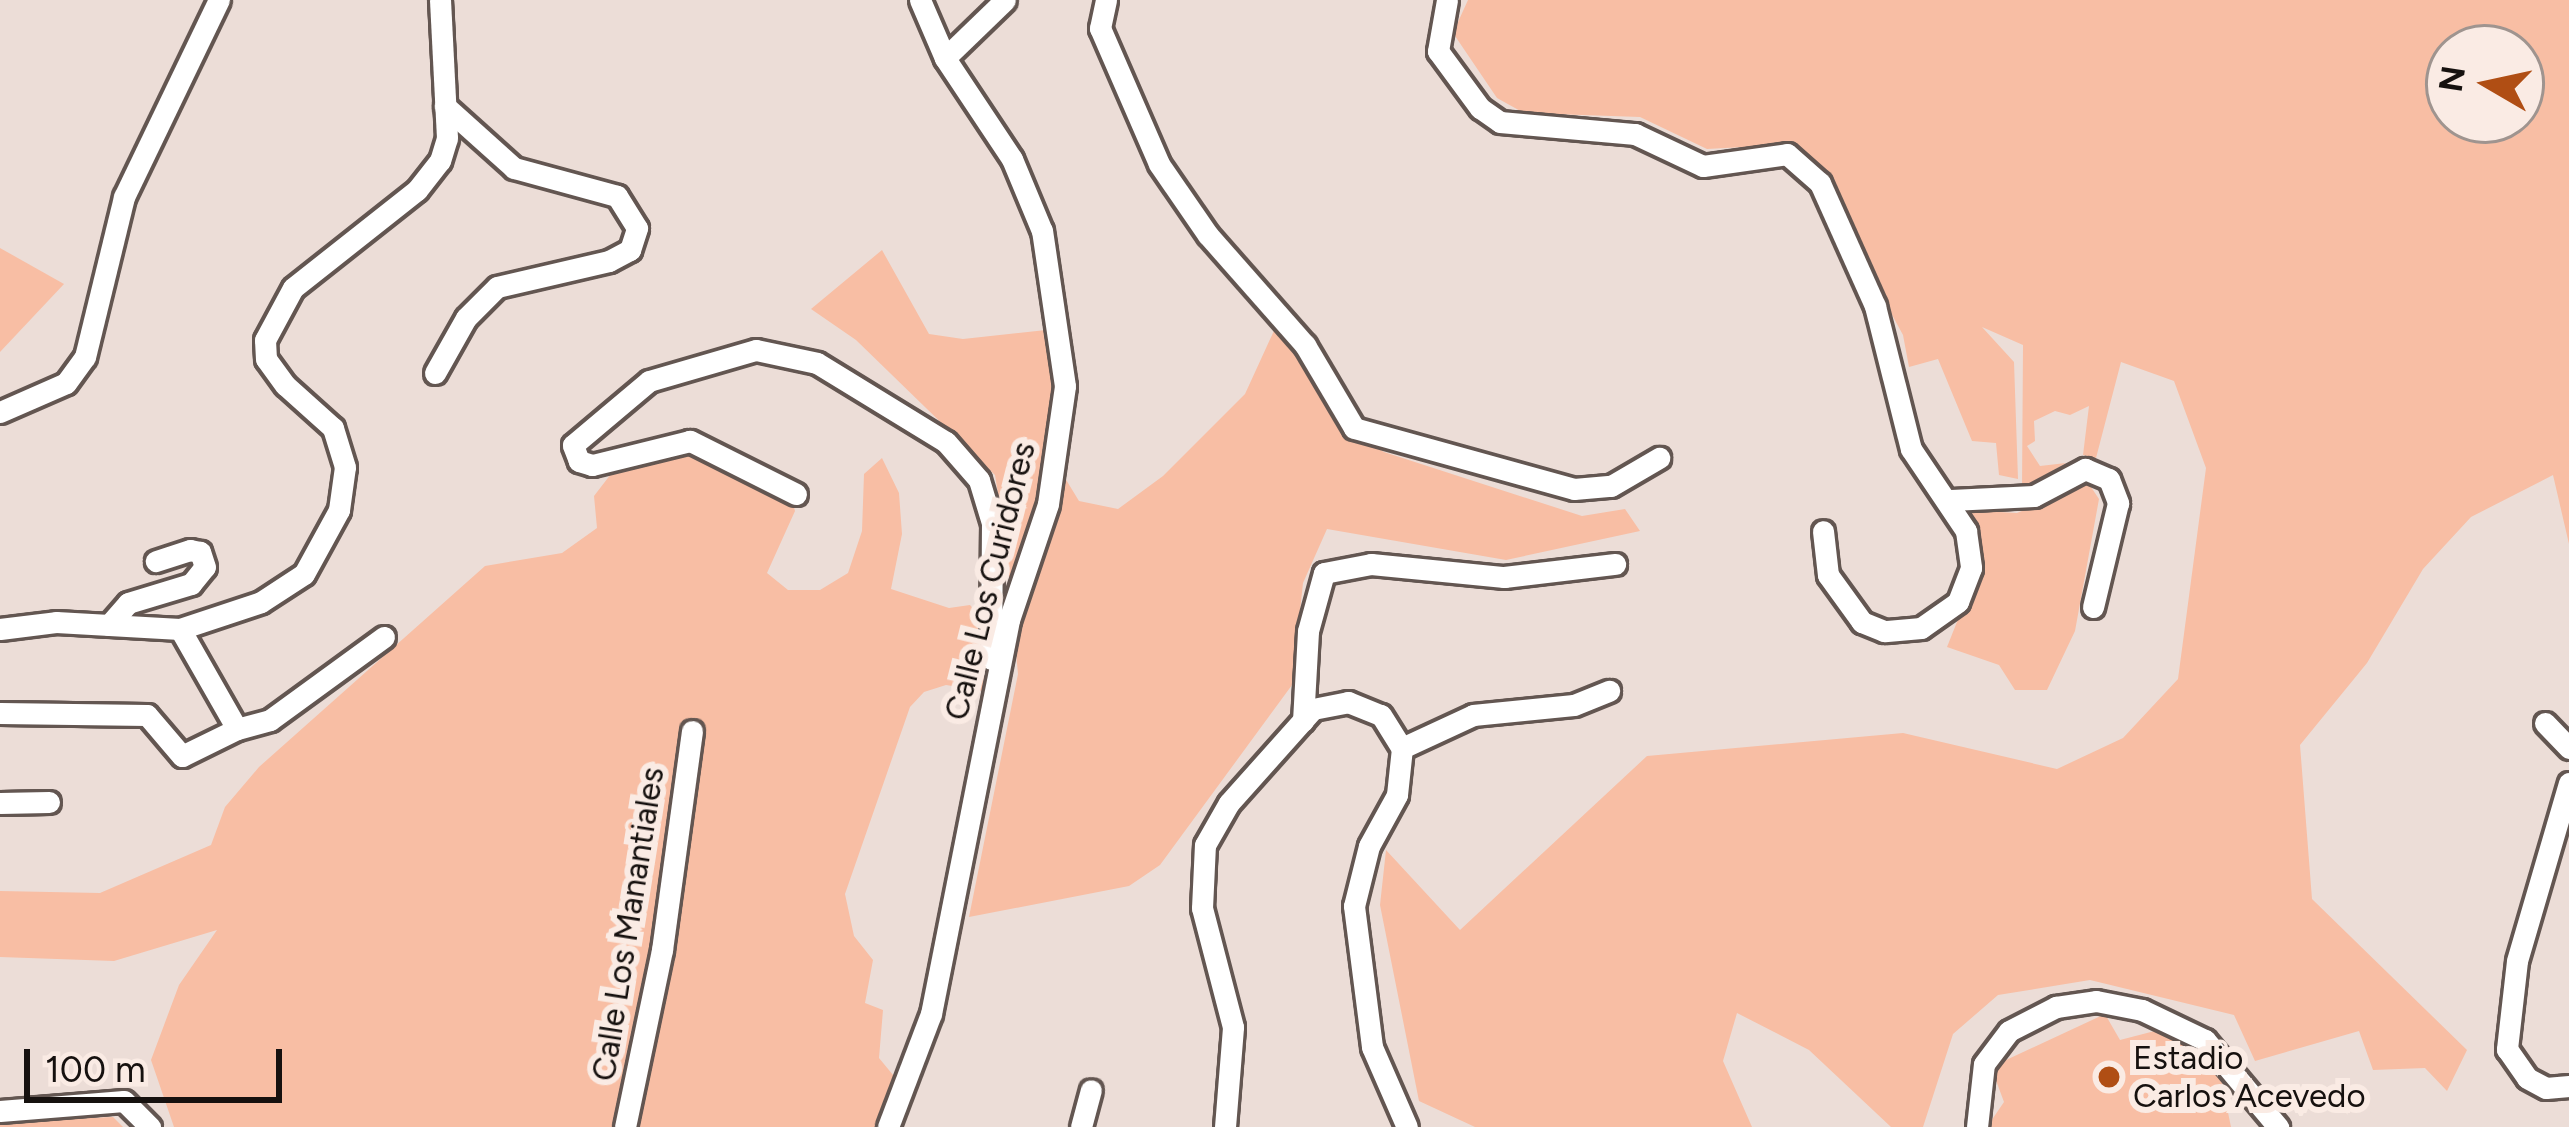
<!DOCTYPE html>
<html>
<head>
<meta charset="utf-8">
<style>
  body { margin:0 }
  #map { position:relative; width:2569px; height:1127px; overflow:hidden; background:#ecddd7; font-family:Figtree,sans-serif }
  div>[style] { position:absolute }
  [style*='--x'] { left:calc(var(--x)*1px); top:calc(var(--y)*1px); width:calc(var(--w)*1px); rotate:calc(var(--a)*1deg) }
  .green>* { inset:0; background:#f8bea4 }
  .roads { filter:drop-shadow(3px 0 #635651) drop-shadow(-3px 0 #635651) drop-shadow(0 3px #635651) drop-shadow(0 -3px #635651) }
  .minor>* { height:21px; margin:-10.5px; padding:0 10.5px; transform-origin:10.5px; border-radius:10.5px; background:#fff }
  .dots>* { width:33px; height:33px; translate:-50% -50%; box-sizing:border-box; border:6px solid #faebe4; border-radius:50% }
  span { translate:-50% -50%; white-space:nowrap; text-align:center; line-height:1.15; -webkit-text-stroke:12px #faebe4; paint-order:stroke }
  .street-label { font-size:33px; color:#16110f }
  .poi-label { font-size:33px; color:#16110f }
  .left { translate:0 -50%; text-align:left }
  .north { position:absolute; left:2425px; top:24px; width:120px; height:120px; box-sizing:border-box; background:#faebe4; border:3px solid #9f948f; border-radius:50%; rotate:279deg; font-size:33px; font-weight:700; line-height:48px; text-align:center; color:#16110f }
  .north::after { content:''; display:block; margin:auto; width:42px; height:54px; background:#b04e14; clip-path:polygon(50% 0,100% 100%,50% 72%,0 100%) }
  .scale { position:absolute; left:24px; top:1049px; width:258px; height:54px; box-sizing:border-box; border:6px solid #16110f; border-top:0; padding-left:15px; font-size:36px; line-height:42px; white-space:nowrap; color:#16110f; -webkit-text-stroke:9px #faebe4; paint-order:stroke }
</style>
</head>
<body>
<div id="map">
  <div class="green">
    <div style="clip-path:polygon(evenodd,1468px 0,2569px 0,2569px 544px,2553px 475px,2471px 517px,2423px 569px,2367px 663px,2300px 745px,2312px 899px,2467px 1050px,2447px 1091px,2425px 1068px,2373px 1070px,2359px 1031px,2255px 1061px,2234px 1015px,2090px 980px,1998px 995px,1953px 1034px,1923px 1127px,1891px 1127px,1809px 1050px,1737px 1013px,1723px 1061px,1752px 1127px,1475px 1127px,1419px 1101px,1380px 905px,1386px 850px,1460px 930px,1647px 756px,1903px 733px,2057px 769px,2123px 738px,2178px 679px,2206px 468px,2174px 381px,2121px 362px,2096px 458px,2083px 455px,2089px 406px,2070px 415px,2055px 411px,2034px 421px,2035px 441px,2027px 446px,2040px 466px,2066px 463px,2022px 489px,2023px 345px,1982px 327px,2014px 362px,2018px 479px,1999px 475px,1996px 443px,1972px 441px,1938px 359px,1909px 367px,1903px 335px,1851px 239px,1782px 145px,1707px 149px,1640px 117px,1524px 113px,1497px 98px,1453px 33px,1468px 0,2449px 48px,2521px 48px,2521px 120px,2449px 120px,2449px 48px)"></div>
    <div style="clip-path:polygon(0 248px,64px 284px,0 352px)"></div>
    <div style="clip-path:polygon(882px 250px,929px 334px,963px 339px,1046px 330px,1057px 411px,1054px 460px,1079px 501px,1118px 509px,1163px 476px,1245px 394px,1283px 311px,1339px 425px,1384px 452px,1582px 516px,1625px 509px,1640px 531px,1506px 560px,1327px 529px,1303px 583px,1292px 685px,1160px 865px,1129px 886px,969px 917px,1018px 674px,1005px 536px,995px 475px,856px 340px,811px 309px)"></div>
    <div style="clip-path:polygon(699px 451px,789px 489px,795px 511px,767px 573px,788px 590px,820px 590px,848px 573px,862px 531px,864px 474px,882px 458px,899px 493px,902px 534px,891px 589px,949px 608px,970px 605px,980px 617px,984px 691px,946px 685px,924px 692px,910px 707px,845px 894px,854px 936px,873px 960px,865px 1003px,883px 1010px,879px 1058px,898px 1081px,875px 1127px,174px 1127px,151px 1060px,179px 985px,217px 930px,114px 961px,0 957px,0 891px,100px 893px,211px 845px,225px 807px,259px 767px,485px 566px,562px 553px,597px 528px,594px 496px,614px 470px,636px 459px)"></div>
    <div style="clip-path:polygon(2089px 484px,2099px 499px,2075px 631px,2047px 690px,2015px 690px,1999px 665px,1947px 647px,1982px 559px,1963px 510px,2017px 513px)"></div>
    <div style="clip-path:polygon(2105px 1014px,2120px 1040px,2170px 1027px,2217px 1059px,2231px 1127px,1987px 1127px,2004px 1102px,1991px 1067px)"></div>
    <div style="clip-path:polygon(113px 1117px,123px 1127px,0 1127px,0 1122px)"></div>
  </div>
  <div class="roads">
    <div class="minor">
      <div style="--x:1106;--y:0;--w:29;--a:102"></div>
      <div style="--x:1100;--y:28;--w:148;--a:66.5"></div>
      <div style="--x:1159;--y:164;--w:86;--a:55.4"></div>
      <div style="--x:1208;--y:235;--w:147;--a:48.6"></div>
      <div style="--x:1305;--y:345;--w:96;--a:59.4"></div>
      <div style="--x:1354;--y:428;--w:228;--a:15.5"></div>
      <div style="--x:1574;--y:489;--w:37;--a:-5"></div>
      <div style="--x:1611;--y:486;--w:56;--a:-30.3"></div>
      <div style="--x:1447;--y:0;--w:52;--a:100"></div>
      <div style="--x:1438;--y:51;--w:71;--a:53.6"></div>
      <div style="--x:1480;--y:108;--w:24;--a:35"></div>
      <div style="--x:1500;--y:122;--w:136;--a:5.1"></div>
      <div style="--x:1635;--y:134;--w:75;--a:25.2"></div>
      <div style="--x:1703;--y:166;--w:85;--a:-8.1"></div>
      <div style="--x:1787;--y:154;--w:44;--a:41.3"></div>
      <div style="--x:1820;--y:183;--w:135;--a:65.9"></div>
      <div style="--x:1875;--y:306;--w:147;--a:75.9"></div>
      <div style="--x:1911;--y:449;--w:99;--a:56.1"></div>
      <div style="--x:1966;--y:531;--w:37;--a:82"></div>
      <div style="--x:1971;--y:568;--w:36;--a:111"></div>
      <div style="--x:1958;--y:602;--w:45;--a:144.9"></div>
      <div style="--x:1921;--y:628;--w:37;--a:175"></div>
      <div style="--x:1884;--y:631;--w:24;--a:-158"></div>
      <div style="--x:1862;--y:622;--w:58;--a:-125.9"></div>
      <div style="--x:1828;--y:575;--w:44;--a:-96.5"></div>
      <div style="--x:945;--y:58;--w:83;--a:-44"></div>
      <div style="--x:435;--y:373;--w:63;--a:-60.6"></div>
      <div style="--x:466;--y:318;--w:44;--a:-45"></div>
      <div style="--x:497;--y:287;--w:115;--a:-13.1"></div>
      <div style="--x:609;--y:261;--w:24;--a:-28"></div>
      <div style="--x:630;--y:250;--w:23;--a:-72"></div>
      <div style="--x:637;--y:228;--w:38;--a:-122"></div>
      <div style="--x:617;--y:196;--w:107;--a:-164.8"></div>
      <div style="--x:514;--y:168;--w:93;--a:-138.1"></div>
      <div style="--x:0;--y:412;--w:72;--a:-23.7"></div>
      <div style="--x:66;--y:383;--w:32;--a:-54"></div>
      <div style="--x:85;--y:357;--w:165;--a:-76.3"></div>
      <div style="--x:124;--y:197;--w:219;--a:-64.3"></div>
      <div style="--x:796;--y:494;--w:119;--a:-153.4"></div>
      <div style="--x:690;--y:441;--w:101;--a:166.2"></div>
      <div style="--x:592;--y:465;--w:14;--a:-163"></div>
      <div style="--x:579;--y:461;--w:17;--a:-111"></div>
      <div style="--x:573;--y:445;--w:99;--a:-40.1"></div>
      <div style="--x:649;--y:381;--w:111;--a:-16.2"></div>
      <div style="--x:756;--y:350;--w:62;--a:12"></div>
      <div style="--x:817;--y:363;--w:151;--a:31.5"></div>
      <div style="--x:946;--y:442;--w:50;--a:49"></div>
      <div style="--x:979;--y:480;--w:45;--a:73.2"></div>
      <div style="--x:992;--y:523;--w:136;--a:90.4"></div>
      <div style="--x:1951;--y:500;--w:83;--a:-2.8"></div>
      <div style="--x:2034;--y:496;--w:58;--a:-27.9"></div>
      <div style="--x:2085;--y:469;--w:26;--a:23"></div>
      <div style="--x:2109;--y:479;--w:26;--a:69"></div>
      <div style="--x:2118;--y:503;--w:107;--a:103.5"></div>
      <div style="--x:109;--y:625;--w:29;--a:-49"></div>
      <div style="--x:128;--y:603;--w:66;--a:-16.8"></div>
      <div style="--x:191;--y:584;--w:22;--a:-51"></div>
      <div style="--x:205;--y:567;--w:16;--a:-108"></div>
      <div style="--x:200;--y:552;--w:10;--a:-169"></div>
      <div style="--x:190;--y:550;--w:36;--a:162"></div>
      <div style="--x:0;--y:629;--w:56;--a:-7.1"></div>
      <div style="--x:56;--y:622;--w:124;--a:3.2"></div>
      <div style="--x:180;--y:629;--w:85;--a:-18.4"></div>
      <div style="--x:261;--y:602;--w:51;--a:-33.1"></div>
      <div style="--x:304;--y:574;--w:73;--a:-61.3"></div>
      <div style="--x:339;--y:510;--w:43;--a:-82.1"></div>
      <div style="--x:345;--y:467;--w:41;--a:-107.1"></div>
      <div style="--x:333;--y:428;--w:64;--a:-138.1"></div>
      <div style="--x:285;--y:385;--w:32;--a:-126"></div>
      <div style="--x:266;--y:359;--w:19;--a:-93"></div>
      <div style="--x:265;--y:340;--w:59;--a:-61.7"></div>
      <div style="--x:293;--y:288;--w:158;--a:-38.3"></div>
      <div style="--x:417;--y:190;--w:37;--a:-52"></div>
      <div style="--x:440;--y:161;--w:24;--a:-73"></div>
      <div style="--x:447;--y:138;--w:138;--a:-92.9"></div>
      <div style="--x:180;--y:629;--w:115;--a:60.3"></div>
      <div style="--x:237;--y:729;--w:34;--a:-15"></div>
      <div style="--x:270;--y:720;--w:141;--a:-36.1"></div>
      <div style="--x:0;--y:713;--w:147;--a:0.8"></div>
      <div style="--x:147;--y:715;--w:54;--a:49.5"></div>
      <div style="--x:182;--y:756;--w:61;--a:-26.1"></div>
      <div style="--x:1303;--y:721;--w:90;--a:-86.8"></div>
      <div style="--x:1308;--y:631;--w:60;--a:-74.6"></div>
      <div style="--x:1324;--y:573;--w:48;--a:-10.8"></div>
      <div style="--x:1371;--y:564;--w:134;--a:5.6"></div>
      <div style="--x:1504;--y:577;--w:112;--a:-6.7"></div>
      <div style="--x:2545;--y:723;--w:35;--a:46"></div>
      <div style="--x:1402;--y:748;--w:78;--a:-24.9"></div>
      <div style="--x:1473;--y:715;--w:101;--a:-5.7"></div>
      <div style="--x:1574;--y:705;--w:38;--a:-22"></div>
      <div style="--x:2569;--y:783;--w:185;--a:106.3"></div>
      <div style="--x:2517;--y:961;--w:89;--a:96.5"></div>
      <div style="--x:2507;--y:1049;--w:35;--a:55"></div>
      <div style="--x:2527;--y:1078;--w:21;--a:28"></div>
      <div style="--x:2546;--y:1088;--w:23;--a:-5"></div>
      <div style="--x:0;--y:803;--w:49;--a:-1.2"></div>
      <div style="--x:0;--y:1111;--w:124;--a:-4.6"></div>
      <div style="--x:124;--y:1101;--w:37;--a:45"></div>
      <div style="--x:625;--y:1127;--w:181;--a:-78.2"></div>
      <div style="--x:662;--y:950;--w:221;--a:-82.2"></div>
      <div style="--x:888;--y:1127;--w:121;--a:-69.2"></div>
      <div style="--x:931;--y:1014;--w:402;--a:-78.8"></div>
      <div style="--x:1009;--y:620;--w:122;--a:-71.4"></div>
      <div style="--x:1048;--y:504;--w:119;--a:-81.8"></div>
      <div style="--x:1065;--y:386;--w:157;--a:-98.4"></div>
      <div style="--x:1042;--y:231;--w:78;--a:-112.6"></div>
      <div style="--x:1012;--y:159;--w:121;--a:-123.6"></div>
      <div style="--x:945;--y:58;--w:63;--a:-113.3"></div>
      <div style="--x:1081;--y:1127;--w:38;--a:-75"></div>
      <div style="--x:1225;--y:1127;--w:100;--a:-85.4"></div>
      <div style="--x:1233;--y:1027;--w:123;--a:-104.6"></div>
      <div style="--x:1202;--y:908;--w:63;--a:-87.3"></div>
      <div style="--x:1205;--y:845;--w:48;--a:-60.3"></div>
      <div style="--x:1229;--y:803;--w:126;--a:-48.2"></div>
      <div style="--x:1313;--y:709;--w:36;--a:-11"></div>
      <div style="--x:1348;--y:702;--w:35;--a:22"></div>
      <div style="--x:1381;--y:715;--w:39;--a:58"></div>
      <div style="--x:1402;--y:748;--w:47;--a:96.1"></div>
      <div style="--x:1397;--y:795;--w:58;--a:118.8"></div>
      <div style="--x:1369;--y:846;--w:62;--a:104"></div>
      <div style="--x:1354;--y:906;--w:142;--a:82.7"></div>
      <div style="--x:1372;--y:1047;--w:87;--a:66.4"></div>
      <div style="--x:1977;--y:1127;--w:63;--a:-83.7"></div>
      <div style="--x:1984;--y:1064;--w:41;--a:-52.9"></div>
      <div style="--x:2009;--y:1031;--w:53;--a:-27.1"></div>
      <div style="--x:2056;--y:1007;--w:40;--a:-8.5"></div>
      <div style="--x:2096;--y:1001;--w:47;--a:11.1"></div>
      <div style="--x:2142;--y:1010;--w:70;--a:25.5"></div>
      <div style="--x:2205;--y:1040;--w:114;--a:50"></div>
    </div>
  </div>
  <div class="dots">
    <div style="left:2109px;top:1077px;background:#b04e14"></div>
  </div>
  <div class="street-label">
    <span style="left:990px;top:581px;rotate:-76deg">Calle Los Curidores</span>
    <span style="left:628px;top:924px;rotate:-81deg">Calle Los Manantiales</span>
  </div>
  <div class="poi-label">
    <span class="left" style="left:2133px;top:1077px">Estadio<br>Carlos Acevedo</span>
  </div>
  <div class="north">N</div>
  <div class="scale">100 m</div>
</div>
</body>
</html>
